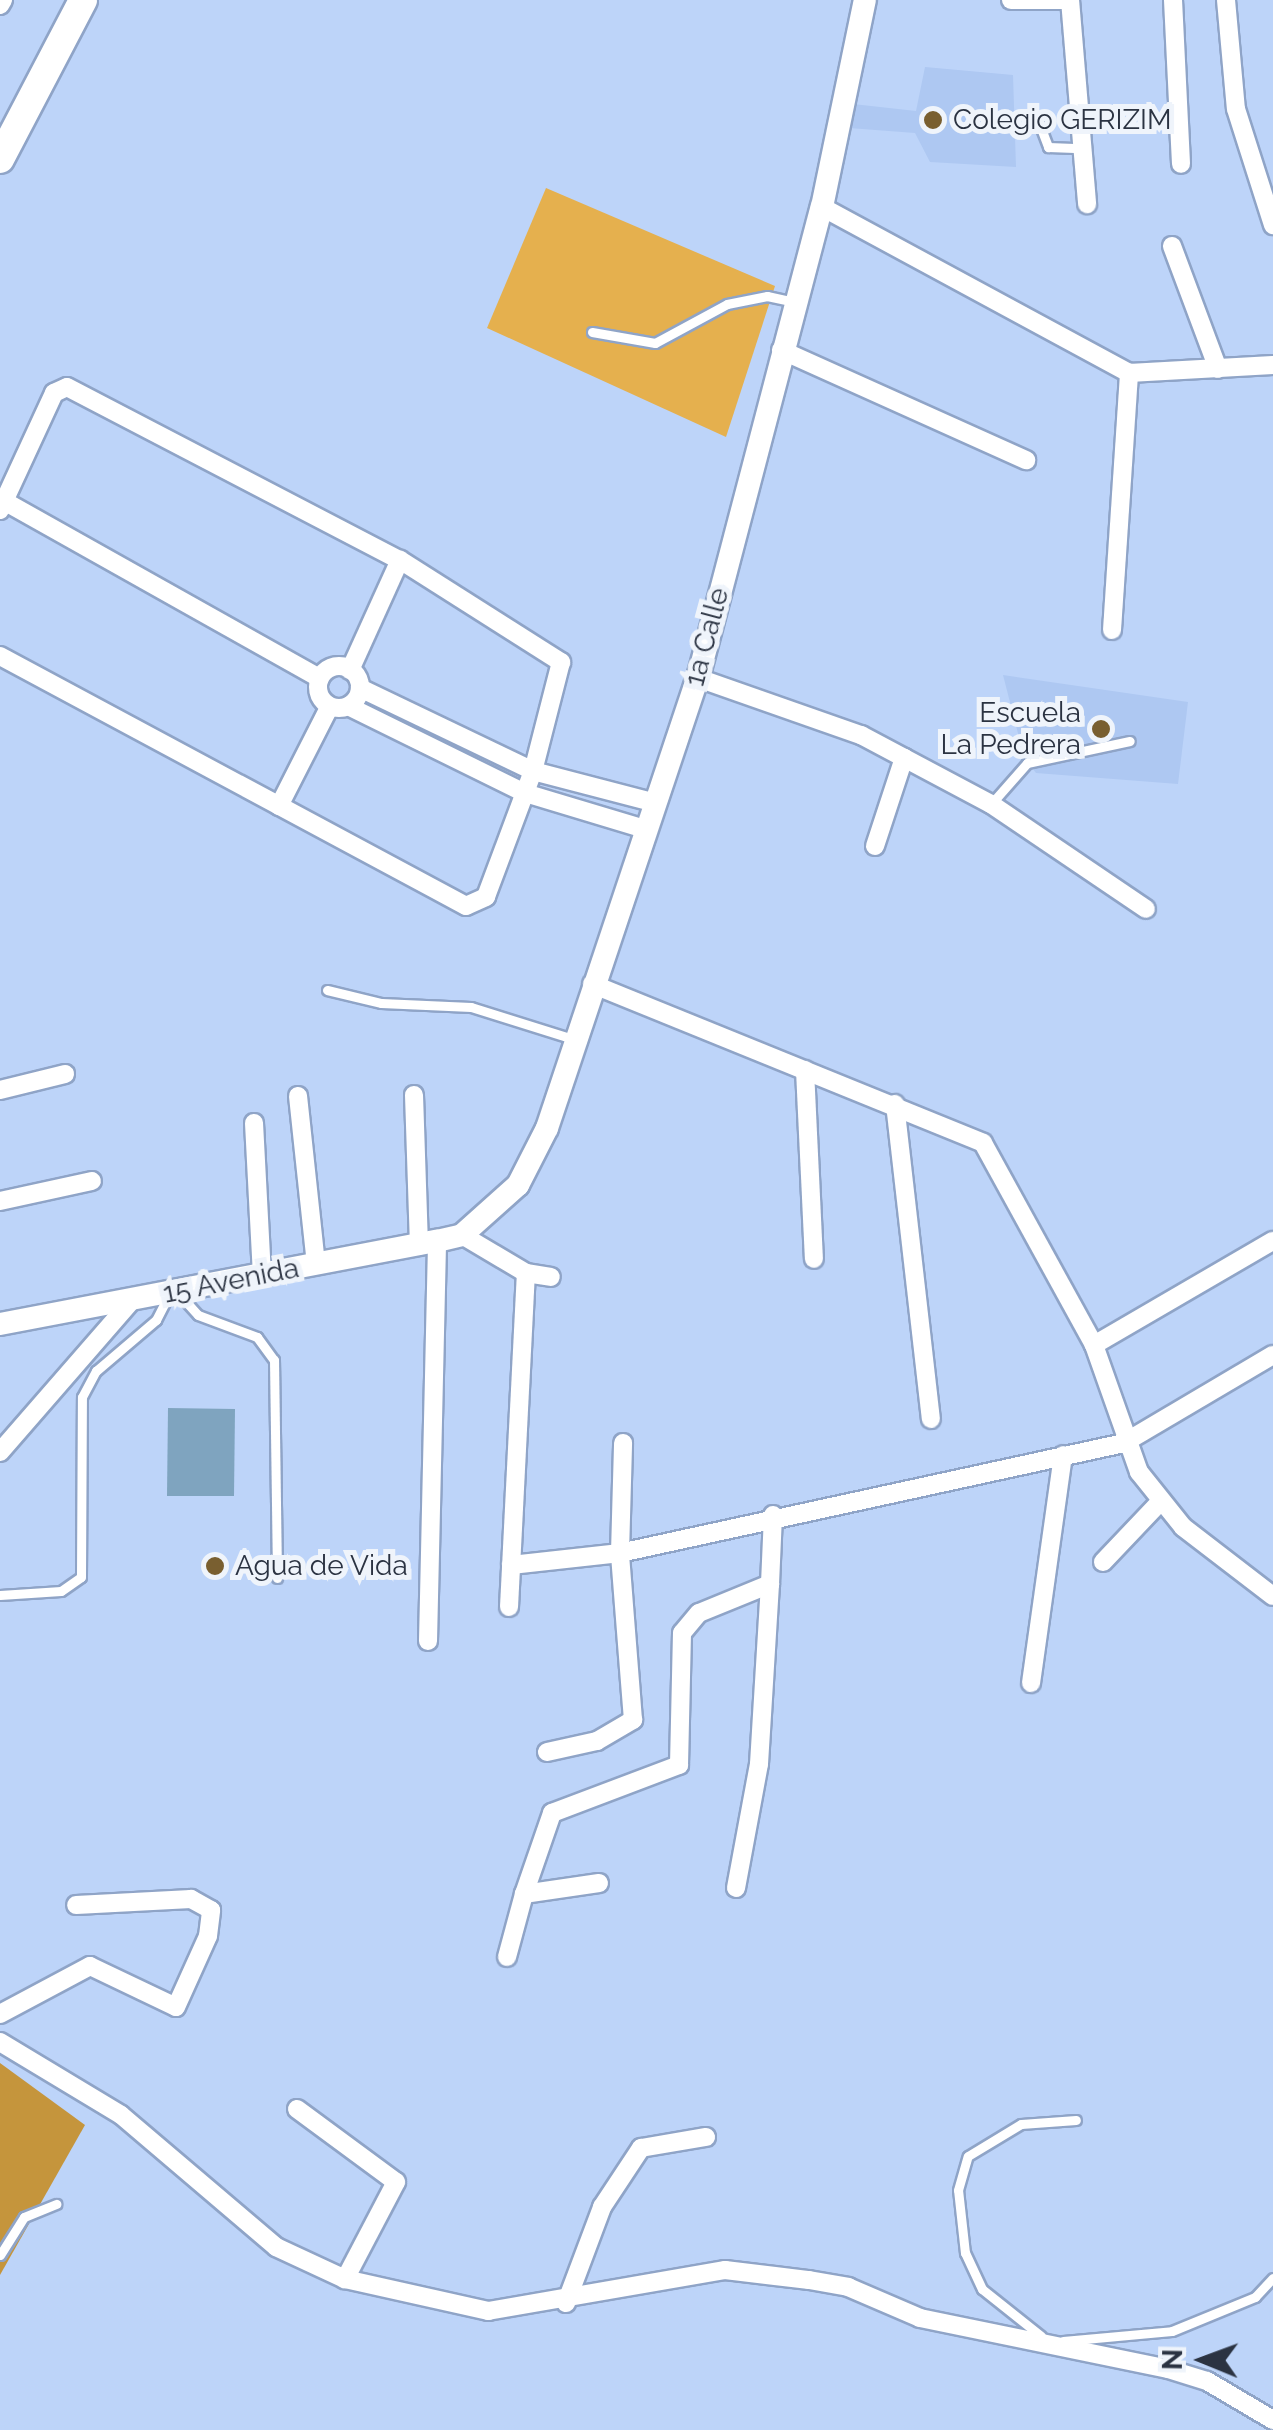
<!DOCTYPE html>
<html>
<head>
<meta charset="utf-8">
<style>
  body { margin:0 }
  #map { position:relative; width:1273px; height:2430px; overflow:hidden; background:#bdd4f9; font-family:Raleway,sans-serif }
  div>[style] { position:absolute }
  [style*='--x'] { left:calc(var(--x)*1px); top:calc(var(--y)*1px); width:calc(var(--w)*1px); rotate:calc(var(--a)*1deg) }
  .built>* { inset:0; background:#aec8f2 }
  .green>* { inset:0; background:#e5b04e }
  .forest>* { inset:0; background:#c5953c }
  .building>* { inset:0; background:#7fa4bf }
  .roads { filter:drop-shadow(2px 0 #8fa4c7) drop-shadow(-2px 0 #8fa4c7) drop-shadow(0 2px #8fa4c7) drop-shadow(0 -2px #8fa4c7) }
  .service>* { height:9px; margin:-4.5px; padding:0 4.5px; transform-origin:4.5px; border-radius:4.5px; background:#fff }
  .minor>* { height:18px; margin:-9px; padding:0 9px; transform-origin:9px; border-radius:9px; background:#fff }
  .minor>.ring { margin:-9px; padding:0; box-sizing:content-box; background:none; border:18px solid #fff; border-radius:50% }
  .tertiary>* { height:22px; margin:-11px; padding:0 11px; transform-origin:11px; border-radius:11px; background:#fff }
  .primary>* { height:28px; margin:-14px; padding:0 14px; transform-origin:14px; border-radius:14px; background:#fff }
  .dots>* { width:28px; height:28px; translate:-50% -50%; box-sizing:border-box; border:5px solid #eff4fb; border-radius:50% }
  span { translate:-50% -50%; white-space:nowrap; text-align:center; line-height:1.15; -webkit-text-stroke:10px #eff4fb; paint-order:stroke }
  .poi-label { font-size:28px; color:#2b3342 }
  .left { translate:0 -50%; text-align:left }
  .right { translate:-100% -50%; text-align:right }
  .street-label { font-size:28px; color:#2b3342 }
  .north { position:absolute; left:1153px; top:2310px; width:100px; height:100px; -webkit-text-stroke:8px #eff4fb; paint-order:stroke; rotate:271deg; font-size:28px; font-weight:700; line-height:40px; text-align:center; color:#2b3342 }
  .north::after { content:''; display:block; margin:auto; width:35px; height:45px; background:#2b3342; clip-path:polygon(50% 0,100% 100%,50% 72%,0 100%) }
</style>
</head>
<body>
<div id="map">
  <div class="built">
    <div style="clip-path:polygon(925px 67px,1013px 75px,1016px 167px,930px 162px,915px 133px,849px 128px,853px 104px,916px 111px)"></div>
    <div style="clip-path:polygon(1003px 675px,1188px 702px,1178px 784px,1036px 773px,1024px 757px)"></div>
  </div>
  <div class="green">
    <div style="clip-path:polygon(546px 188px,775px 286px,726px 437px,487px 328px)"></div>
  </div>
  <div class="forest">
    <div style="clip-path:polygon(0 2063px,85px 2125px,0 2275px)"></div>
  </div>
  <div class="building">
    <div style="clip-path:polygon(168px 1408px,235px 1409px,234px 1496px,167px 1496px)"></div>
  </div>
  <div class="roads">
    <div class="service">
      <div style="--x:1039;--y:123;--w:26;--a:69"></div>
      <div style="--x:1048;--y:147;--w:33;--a:2"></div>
      <div style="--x:592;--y:332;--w:64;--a:9.9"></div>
      <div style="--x:655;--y:343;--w:82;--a:-28.4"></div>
      <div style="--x:727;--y:304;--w:41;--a:-11.3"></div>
      <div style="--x:767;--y:296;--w:29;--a:12"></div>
      <div style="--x:991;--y:804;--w:55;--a:-48.7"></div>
      <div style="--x:1027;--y:763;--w:105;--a:-12.1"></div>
      <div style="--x:327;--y:990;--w:56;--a:13.5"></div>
      <div style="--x:381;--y:1003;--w:90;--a:2.5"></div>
      <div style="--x:471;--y:1007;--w:107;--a:17.4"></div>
      <div style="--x:179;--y:1294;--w:28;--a:48"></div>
      <div style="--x:198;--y:1315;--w:63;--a:20.4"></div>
      <div style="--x:257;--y:1337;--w:29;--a:54"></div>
      <div style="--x:274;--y:1360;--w:218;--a:89.2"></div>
      <div style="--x:0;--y:1595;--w:61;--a:-3.8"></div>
      <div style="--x:61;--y:1591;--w:24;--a:-35"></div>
      <div style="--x:81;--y:1577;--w:180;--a:-89.7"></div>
      <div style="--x:82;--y:1397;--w:30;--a:-62"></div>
      <div style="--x:96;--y:1371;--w:79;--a:-40.4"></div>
      <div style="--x:156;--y:1320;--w:27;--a:-63"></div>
      <div style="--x:0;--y:2255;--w:45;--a:-57.7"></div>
      <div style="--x:24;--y:2217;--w:35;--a:-22"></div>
      <div style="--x:1041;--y:2336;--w:75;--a:-141.5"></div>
      <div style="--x:982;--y:2289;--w:40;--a:-115"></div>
      <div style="--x:965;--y:2253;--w:63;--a:-96.3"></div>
      <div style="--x:958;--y:2190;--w:35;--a:-74"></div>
      <div style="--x:968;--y:2156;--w:62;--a:-31.1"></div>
      <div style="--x:1021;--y:2124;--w:55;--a:-4.2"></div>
      <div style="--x:1063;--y:2341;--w:109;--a:-5.2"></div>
      <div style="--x:1172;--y:2331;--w:90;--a:-22.3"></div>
      <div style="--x:1255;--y:2297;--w:26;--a:-47"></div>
    </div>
    <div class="minor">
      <div style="--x:1011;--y:0;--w:56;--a:0"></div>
      <div style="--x:1070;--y:0;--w:205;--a:85.2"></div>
      <div style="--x:1173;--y:0;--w:164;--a:87.2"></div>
      <div style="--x:1226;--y:0;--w:109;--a:84.8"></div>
      <div style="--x:1236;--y:109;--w:122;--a:72.3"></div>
      <div style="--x:0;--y:5;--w:6;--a:-59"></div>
      <div style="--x:822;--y:207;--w:349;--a:28.4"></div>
      <div style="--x:1129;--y:373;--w:144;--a:-3.2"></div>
      <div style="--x:1172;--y:246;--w:131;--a:69.5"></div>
      <div style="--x:781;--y:350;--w:269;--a:24.2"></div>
      <div style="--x:4;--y:501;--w:362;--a:29.3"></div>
      <div style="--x:0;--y:510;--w:129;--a:-65.2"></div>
      <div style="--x:54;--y:393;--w:14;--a:-25"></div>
      <div style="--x:67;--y:387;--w:375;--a:27.5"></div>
      <div style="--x:400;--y:560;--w:191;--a:32.4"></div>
      <div style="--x:561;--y:662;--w:113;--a:104.4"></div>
      <div style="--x:533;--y:771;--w:134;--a:110.5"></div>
      <div style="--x:486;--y:897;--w:22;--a:156"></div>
      <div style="--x:466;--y:906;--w:529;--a:-151.79"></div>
      <div style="--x:1112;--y:630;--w:258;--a:-86.2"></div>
      <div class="ring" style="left:318px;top:666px;width:24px;height:24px"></div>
      <div style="--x:350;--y:670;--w:121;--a:-65.6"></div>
      <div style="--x:698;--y:678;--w:173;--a:19.3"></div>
      <div style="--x:861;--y:735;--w:147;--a:28"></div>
      <div style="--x:991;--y:804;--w:187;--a:34.1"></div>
      <div style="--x:360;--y:688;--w:192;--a:25.6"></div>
      <div style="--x:533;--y:771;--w:123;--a:14.6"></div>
      <div style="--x:348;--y:706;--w:197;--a:26.2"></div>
      <div style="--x:525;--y:793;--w:122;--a:16.7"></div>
      <div style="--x:279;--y:806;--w:112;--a:-63"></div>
      <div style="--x:875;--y:846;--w:93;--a:-71.8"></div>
      <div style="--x:592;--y:984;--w:422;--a:22.1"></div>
      <div style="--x:983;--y:1143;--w:230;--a:61.2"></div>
      <div style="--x:1094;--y:1345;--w:135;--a:70.5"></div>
      <div style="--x:1139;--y:1472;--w:70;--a:51.3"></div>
      <div style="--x:1183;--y:1527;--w:113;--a:37.5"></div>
      <div style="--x:805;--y:1070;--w:189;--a:87.3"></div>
      <div style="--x:0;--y:1090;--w:67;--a:-13.8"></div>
      <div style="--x:414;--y:1095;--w:151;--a:88.1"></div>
      <div style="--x:298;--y:1096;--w:169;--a:83.9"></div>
      <div style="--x:895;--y:1104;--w:317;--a:83.5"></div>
      <div style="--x:254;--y:1123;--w:152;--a:87"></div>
      <div style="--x:0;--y:1201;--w:94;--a:-12.3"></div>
      <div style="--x:462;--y:1235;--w:74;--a:30.7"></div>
      <div style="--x:526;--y:1273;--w:25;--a:9"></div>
      <div style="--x:1094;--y:1345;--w:207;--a:-30.2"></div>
      <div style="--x:0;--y:1452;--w:201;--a:-49"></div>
      <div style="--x:1103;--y:1562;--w:81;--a:-46.5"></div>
      <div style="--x:511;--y:1565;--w:110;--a:-6.3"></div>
      <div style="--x:620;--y:1553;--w:516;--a:-12.31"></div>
      <div style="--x:1124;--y:1443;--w:173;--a:-30.6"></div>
      <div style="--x:509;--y:1607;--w:334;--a:-87.1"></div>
      <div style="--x:428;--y:1641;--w:400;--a:-88.7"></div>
      <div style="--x:1031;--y:1683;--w:230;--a:-82"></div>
      <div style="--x:547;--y:1752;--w:51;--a:-12.4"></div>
      <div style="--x:597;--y:1741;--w:42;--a:-30.3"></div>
      <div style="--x:633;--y:1720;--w:168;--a:-94.5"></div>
      <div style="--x:620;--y:1553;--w:110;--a:-88.4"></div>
      <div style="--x:599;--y:1883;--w:76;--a:171.7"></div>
      <div style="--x:524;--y:1894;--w:86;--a:-70.9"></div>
      <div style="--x:552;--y:1813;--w:136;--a:-20.7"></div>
      <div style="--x:679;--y:1765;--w:132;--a:-88.7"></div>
      <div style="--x:682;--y:1633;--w:26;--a:-50"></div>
      <div style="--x:699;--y:1613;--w:77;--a:-22.2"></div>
      <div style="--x:770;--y:1584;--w:69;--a:-87.5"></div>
      <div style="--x:736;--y:1888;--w:126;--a:-79.5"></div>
      <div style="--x:759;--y:1764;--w:180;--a:-86.5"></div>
      <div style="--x:507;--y:1957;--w:65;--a:-74.9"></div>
      <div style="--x:0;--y:2014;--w:102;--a:-28.1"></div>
      <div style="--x:90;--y:1966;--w:95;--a:25.5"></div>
      <div style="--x:176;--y:2007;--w:78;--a:-65.7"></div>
      <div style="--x:208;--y:1936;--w:26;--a:-83"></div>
      <div style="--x:211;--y:1910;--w:23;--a:-151"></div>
      <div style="--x:191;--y:1899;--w:115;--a:177"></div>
      <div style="--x:0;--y:2042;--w:141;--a:31.1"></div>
      <div style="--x:121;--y:2115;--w:204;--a:40.4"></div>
      <div style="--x:276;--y:2247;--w:76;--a:24.9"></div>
      <div style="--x:345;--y:2279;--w:147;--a:12.6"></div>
      <div style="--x:488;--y:2311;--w:241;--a:-9.8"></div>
      <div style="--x:725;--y:2270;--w:85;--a:6.8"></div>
      <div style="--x:809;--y:2280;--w:40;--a:10"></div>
      <div style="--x:848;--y:2287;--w:78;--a:23.3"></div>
      <div style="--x:920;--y:2318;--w:253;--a:11.6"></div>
      <div style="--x:1168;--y:2369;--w:41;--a:17.1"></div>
      <div style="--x:1207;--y:2381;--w:77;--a:30.6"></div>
      <div style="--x:297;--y:2109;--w:123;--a:36.4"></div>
      <div style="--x:396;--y:2182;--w:110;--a:117.7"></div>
      <div style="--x:566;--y:2303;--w:103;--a:-69.4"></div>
      <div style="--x:602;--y:2207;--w:71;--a:-56.5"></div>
      <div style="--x:641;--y:2148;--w:66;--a:-9.6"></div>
    </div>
    <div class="tertiary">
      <div style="--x:0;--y:1324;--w:445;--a:-10.8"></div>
      <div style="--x:437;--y:1241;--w:26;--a:-13"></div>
      <div style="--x:462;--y:1235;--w:75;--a:-41.8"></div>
      <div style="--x:518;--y:1185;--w:64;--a:-63"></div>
      <div style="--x:547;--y:1128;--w:475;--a:-71.5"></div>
      <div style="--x:698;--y:678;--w:487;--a:-75.3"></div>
      <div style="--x:822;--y:207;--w:211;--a:-78.3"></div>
    </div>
    <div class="primary">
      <div style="--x:0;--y:159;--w:179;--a:-62.4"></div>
    </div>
  </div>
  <div class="dots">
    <div style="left:933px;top:120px;background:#795f30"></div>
    <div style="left:1101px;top:729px;background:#795f30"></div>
    <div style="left:215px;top:1566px;background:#795f30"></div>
  </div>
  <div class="poi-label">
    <span class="left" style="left:953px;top:120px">Colegio GERIZIM</span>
    <span class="right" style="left:1081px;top:729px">Escuela<br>La Pedrera</span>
    <span class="left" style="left:235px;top:1566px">Agua de Vida</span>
  </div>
  <div class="street-label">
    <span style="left:707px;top:637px;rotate:-75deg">1a Calle</span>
    <span style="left:231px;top:1281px;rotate:-11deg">15 Avenida</span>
  </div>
  <div class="north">N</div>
</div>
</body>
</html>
